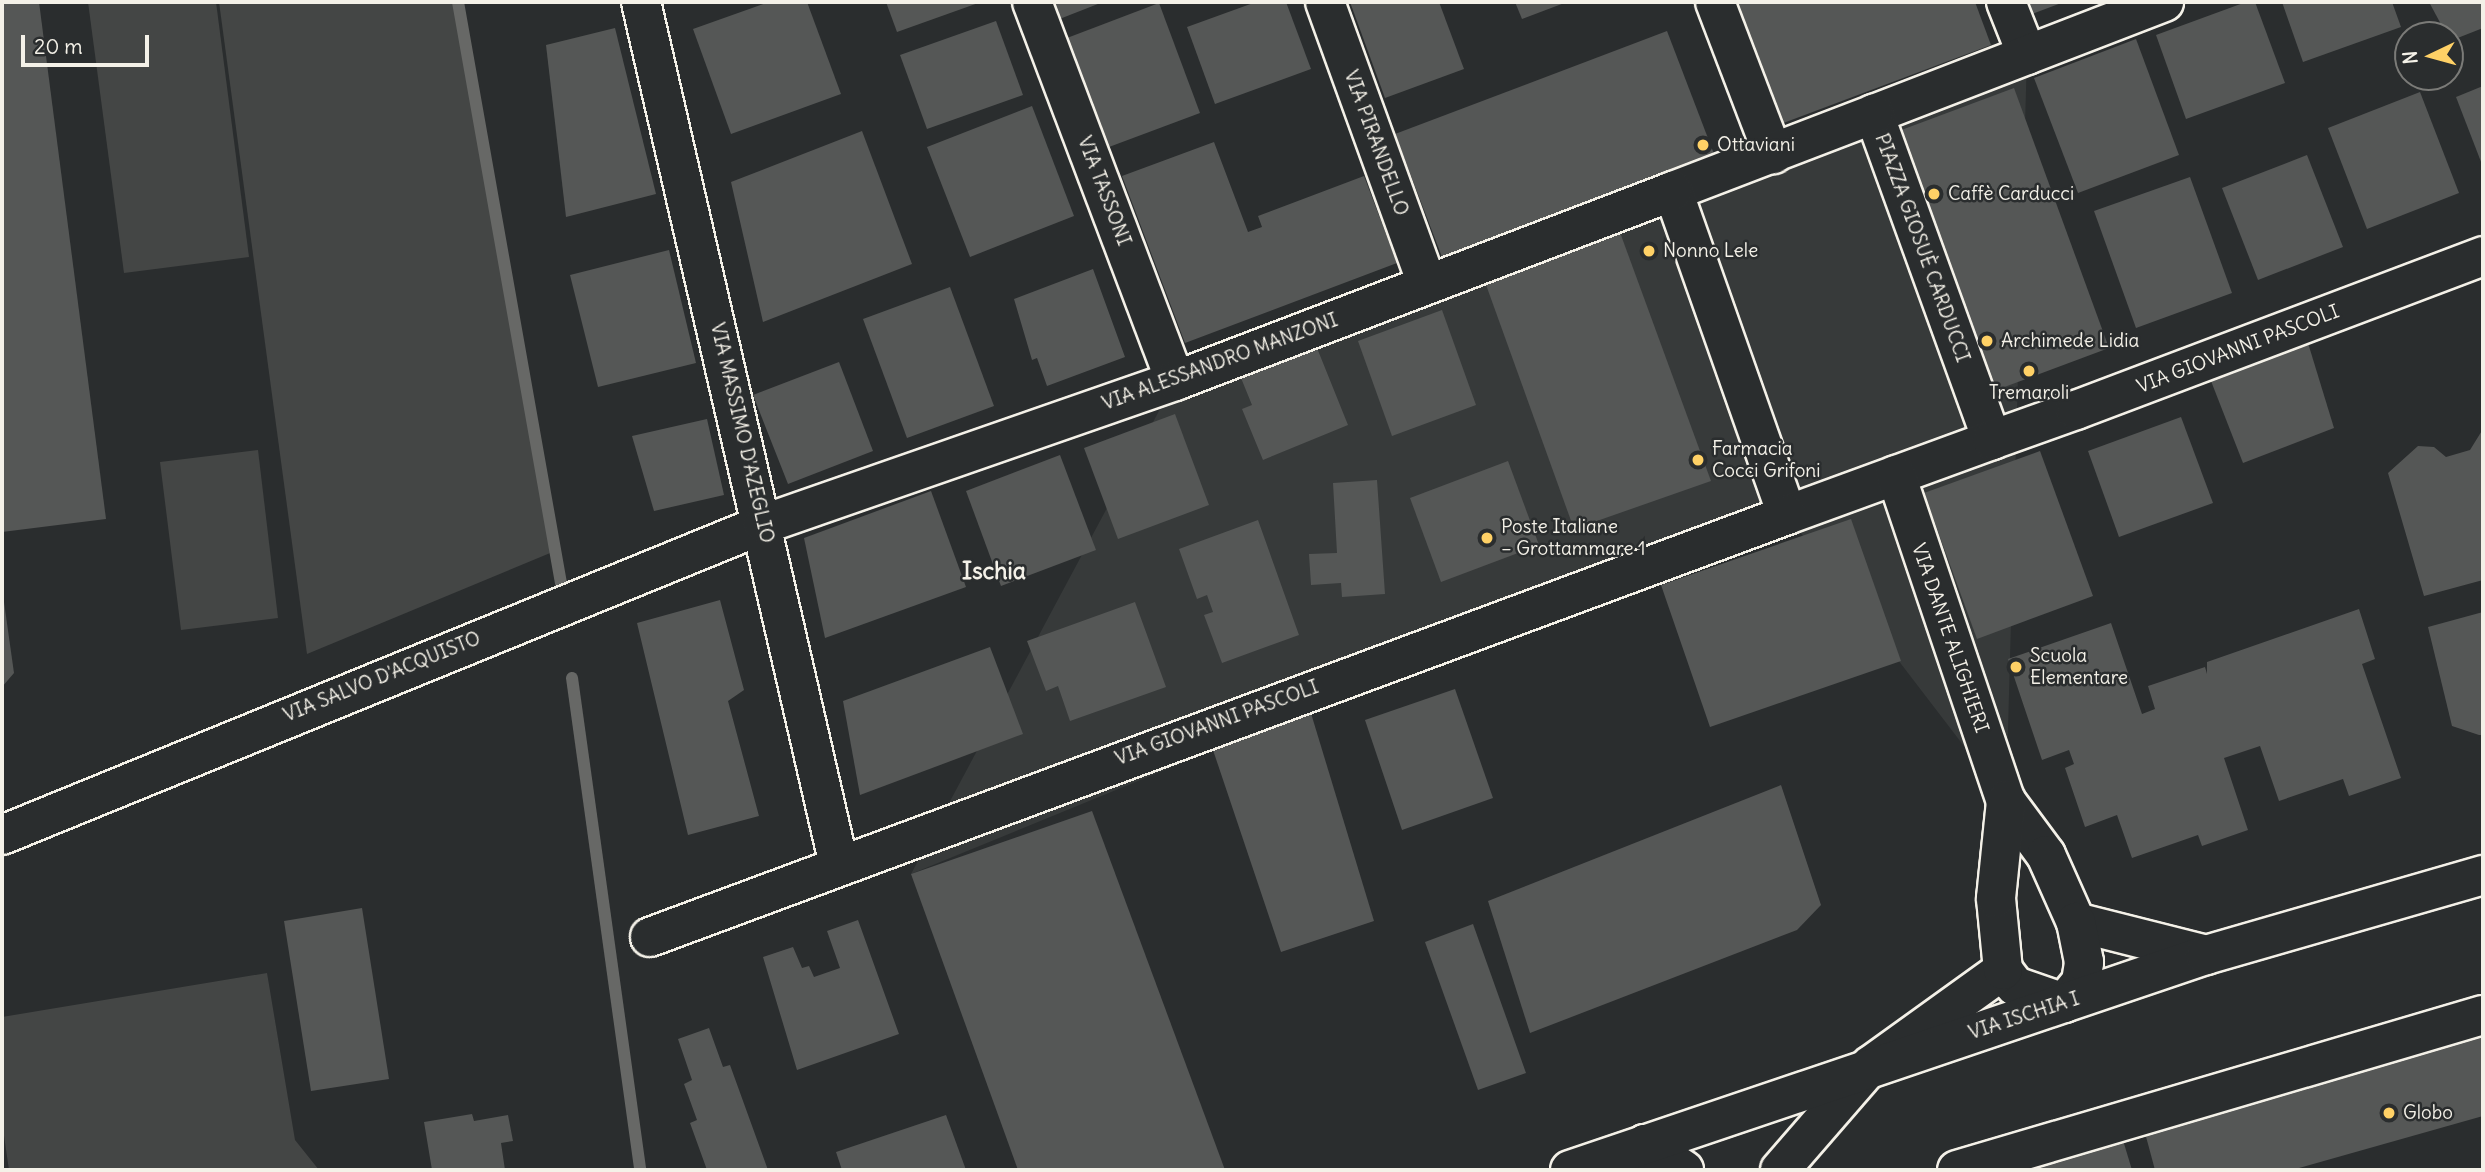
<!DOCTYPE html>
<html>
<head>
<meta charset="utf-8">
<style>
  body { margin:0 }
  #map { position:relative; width:2485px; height:1172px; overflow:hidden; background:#2a2d2e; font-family:Delius,sans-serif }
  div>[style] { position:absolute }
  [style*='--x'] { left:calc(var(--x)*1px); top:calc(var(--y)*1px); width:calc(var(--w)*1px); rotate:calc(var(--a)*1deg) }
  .built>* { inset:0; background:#373a3a }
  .green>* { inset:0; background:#444645 }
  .stream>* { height:12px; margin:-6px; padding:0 6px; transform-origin:6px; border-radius:6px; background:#676866 }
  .building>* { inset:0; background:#555756 }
  .roads { filter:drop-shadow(2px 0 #f4f1e8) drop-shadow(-2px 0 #f4f1e8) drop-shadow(0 2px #f4f1e8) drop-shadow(0 -2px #f4f1e8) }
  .minor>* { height:38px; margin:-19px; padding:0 19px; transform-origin:19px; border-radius:19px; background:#2a2d2e }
  .major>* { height:38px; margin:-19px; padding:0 19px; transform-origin:19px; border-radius:19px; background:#2a2d2e }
  .dots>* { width:19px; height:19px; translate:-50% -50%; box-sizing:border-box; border:4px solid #2a2d2e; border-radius:50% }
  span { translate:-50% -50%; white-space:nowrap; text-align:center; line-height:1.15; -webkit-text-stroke:5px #2a2d2e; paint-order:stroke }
  .street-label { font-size:19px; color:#f4f1e8 }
  .poi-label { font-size:19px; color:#f4f1e8 }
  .left { translate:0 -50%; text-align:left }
  .quarter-label { font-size:23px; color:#f4f1e8; font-weight:700 }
  .frame { position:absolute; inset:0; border:4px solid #f4f1e8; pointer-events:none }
  .north { position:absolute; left:2394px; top:21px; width:70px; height:70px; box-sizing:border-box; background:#2a2d2e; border:2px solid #7b7b78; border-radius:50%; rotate:265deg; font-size:19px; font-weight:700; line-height:28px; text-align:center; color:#f4f1e8 }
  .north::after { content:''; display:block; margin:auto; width:24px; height:32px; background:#ffd166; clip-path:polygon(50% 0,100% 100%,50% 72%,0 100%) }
  .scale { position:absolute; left:21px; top:35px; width:128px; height:32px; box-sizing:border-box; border:4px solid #f4f1e8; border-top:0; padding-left:9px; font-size:21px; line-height:24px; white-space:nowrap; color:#f4f1e8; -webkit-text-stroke:5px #2a2d2e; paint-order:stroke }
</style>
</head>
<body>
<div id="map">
  <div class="built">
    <div style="clip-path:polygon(2027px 55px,2006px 801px,1787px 515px,911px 874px,1175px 381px)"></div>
  </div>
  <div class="green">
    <div style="clip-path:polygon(88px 2px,216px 2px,249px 257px,124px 273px)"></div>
    <div style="clip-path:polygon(219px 2px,456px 2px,555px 551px,307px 654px)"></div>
    <div style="clip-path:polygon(258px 450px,278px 618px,181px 630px,160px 462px)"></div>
    <div style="clip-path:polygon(267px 973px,295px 1140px,319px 1170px,9px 1170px,2px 1122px,2px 1017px)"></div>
  </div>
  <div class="stream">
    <div style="--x:458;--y:2;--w:590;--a:79.95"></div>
    <div style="--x:572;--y:678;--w:497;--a:82.1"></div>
  </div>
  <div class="building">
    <div style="clip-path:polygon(2px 2px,39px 2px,106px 519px,2px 532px)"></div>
    <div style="clip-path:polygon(769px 2px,807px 2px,841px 94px,731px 134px,693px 29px)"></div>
    <div style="clip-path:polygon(886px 2px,981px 2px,897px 32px)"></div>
    <div style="clip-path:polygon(1050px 2px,1103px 2px,1057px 20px)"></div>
    <div style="clip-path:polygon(1256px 2px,1286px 2px,1311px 69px,1215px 104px,1187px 27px)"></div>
    <div style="clip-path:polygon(1350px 2px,1439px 2px,1464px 69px,1385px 98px)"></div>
    <div style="clip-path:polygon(1515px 2px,1567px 2px,1522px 19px)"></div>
    <div style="clip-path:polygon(1732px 2px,1975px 2px,1991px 45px,1778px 125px)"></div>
    <div style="clip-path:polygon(2028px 2px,2064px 2px,2032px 14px)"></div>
    <div style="clip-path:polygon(2246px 2px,2255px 2px,2285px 83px,2186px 119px,2156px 35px)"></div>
    <div style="clip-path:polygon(2282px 2px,2392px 2px,2401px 27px,2303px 62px)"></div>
    <div style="clip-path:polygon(2429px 2px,2483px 2px,2483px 28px,2450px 41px)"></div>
    <div style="clip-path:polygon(1159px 3px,1200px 113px,1109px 147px,1067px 38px)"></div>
    <div style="clip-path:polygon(996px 21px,1023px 95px,927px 129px,900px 55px)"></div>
    <div style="clip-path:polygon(615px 28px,656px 194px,566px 217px,546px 45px)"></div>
    <div style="clip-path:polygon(1667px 31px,1714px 154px,1442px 257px,1395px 134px)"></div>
    <div style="clip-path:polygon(2136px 39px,2179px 155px,2078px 193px,2034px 78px)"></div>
    <div style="clip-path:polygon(2483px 86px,2483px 167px,2456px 97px)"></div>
    <div style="clip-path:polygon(2014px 88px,2109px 348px,1991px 392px,1896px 132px)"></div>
    <div style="clip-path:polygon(2420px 92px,2459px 193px,2367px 229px,2328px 128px)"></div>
    <div style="clip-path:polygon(1032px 106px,1074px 216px,970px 257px,927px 147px)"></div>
    <div style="clip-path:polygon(862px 131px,912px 264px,763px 322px,731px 182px)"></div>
    <div style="clip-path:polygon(1214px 142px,1248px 232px,1262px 227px,1258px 216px,1364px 176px,1397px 263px,1185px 343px,1122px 176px)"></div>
    <div style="clip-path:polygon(2307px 155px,2343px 247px,2258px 280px,2222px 188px)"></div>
    <div style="clip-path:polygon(2190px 177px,2232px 293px,2136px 328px,2094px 211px)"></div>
    <div style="clip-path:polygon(1618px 227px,1711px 481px,1574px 529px,1485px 282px)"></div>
    <div style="clip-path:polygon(669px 250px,696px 363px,598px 387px,570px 275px)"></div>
    <div style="clip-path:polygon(1093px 269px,1125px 357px,1047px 386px,1037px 358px,1032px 360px,1014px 299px)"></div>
    <div style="clip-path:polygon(950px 287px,994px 406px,907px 438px,863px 319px)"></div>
    <div style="clip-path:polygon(1442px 310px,1476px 405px,1392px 436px,1358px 341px)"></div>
    <div style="clip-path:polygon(2308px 343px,2334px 428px,2243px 463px,2211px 381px)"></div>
    <div style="clip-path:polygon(1317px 348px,1348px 425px,1263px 460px,1242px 409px,1252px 405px,1241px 378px)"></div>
    <div style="clip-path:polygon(839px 362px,873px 451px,788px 484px,753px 395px)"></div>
    <div style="clip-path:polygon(1175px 414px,1209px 505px,1118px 539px,1084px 448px)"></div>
    <div style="clip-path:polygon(2181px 417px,2213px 503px,2119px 537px,2088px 451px)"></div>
    <div style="clip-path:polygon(707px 419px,724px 495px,654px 511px,632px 436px)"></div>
    <div style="clip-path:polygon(2483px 429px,2483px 580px,2424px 596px,2388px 473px,2418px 446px,2434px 447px,2446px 457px,2470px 450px)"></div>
    <div style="clip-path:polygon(2040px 451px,2093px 596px,1977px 639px,1924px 493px)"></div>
    <div style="clip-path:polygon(1060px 455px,1096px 550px,1001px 586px,966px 491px)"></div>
    <div style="clip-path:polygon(1508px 461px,1539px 545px,1441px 582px,1410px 498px)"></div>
    <div style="clip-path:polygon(1377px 480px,1385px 594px,1342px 597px,1341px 583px,1311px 585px,1309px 554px,1337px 553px,1333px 483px)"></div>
    <div style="clip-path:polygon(931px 491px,966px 587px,825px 638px,804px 538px)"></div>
    <div style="clip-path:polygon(1851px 519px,1901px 661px,1710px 727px,1661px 585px)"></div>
    <div style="clip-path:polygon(1258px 520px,1299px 635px,1222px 663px,1204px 615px,1213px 612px,1207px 595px,1197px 599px,1179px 549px)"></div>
    <div style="clip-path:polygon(2px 588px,14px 673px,2px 687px)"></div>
    <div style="clip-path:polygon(720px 600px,744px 690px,728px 701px,759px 816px,688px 835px,637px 623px)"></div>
    <div style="clip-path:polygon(1135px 602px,1166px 687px,1070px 721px,1058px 686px,1046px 691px,1027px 641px)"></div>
    <div style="clip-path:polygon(2359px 609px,2375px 659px,2362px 664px,2401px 778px,2349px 796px,2343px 779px,2279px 801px,2260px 746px,2224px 758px,2248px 830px,2202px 846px,2198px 835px,2132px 858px,2117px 815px,2085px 827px,2065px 768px,2074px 764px,2069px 750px,2042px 760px,2008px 659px,2111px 623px,2142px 714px,2155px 709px,2148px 686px,2205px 667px,2207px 674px,2207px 662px)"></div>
    <div style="clip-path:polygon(2483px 612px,2483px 735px,2479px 735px,2452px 726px,2428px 627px)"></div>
    <div style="clip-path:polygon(990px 647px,1023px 734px,860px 795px,843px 701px)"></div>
    <div style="clip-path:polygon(1455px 689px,1493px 798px,1402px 830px,1365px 720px)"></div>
    <div style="clip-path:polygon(1310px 710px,1374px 921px,1281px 952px,1213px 750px)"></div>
    <div style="clip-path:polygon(1781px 785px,1821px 905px,1797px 930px,1530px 1033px,1488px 901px)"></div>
    <div style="clip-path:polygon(1092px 811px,1225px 1170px,1018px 1170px,911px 874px)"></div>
    <div style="clip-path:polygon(362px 908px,389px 1079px,311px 1091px,284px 921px)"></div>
    <div style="clip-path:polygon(858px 920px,899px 1034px,797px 1070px,763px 957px,793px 947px,802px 968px,809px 966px,814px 977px,840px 968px,827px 931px)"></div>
    <div style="clip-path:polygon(1473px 924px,1526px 1073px,1478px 1090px,1425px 942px)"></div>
    <div style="clip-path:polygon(2483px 1021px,2483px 1116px,2292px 1170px,2155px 1170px,2141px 1118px)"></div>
    <div style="clip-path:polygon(709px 1028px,723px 1067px,730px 1065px,768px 1170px,707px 1170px,690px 1123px,697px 1120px,684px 1084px,692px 1080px,678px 1039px)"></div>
    <div style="clip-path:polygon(472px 1114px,474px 1121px,508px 1115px,513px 1141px,501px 1143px,505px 1170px,432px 1170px,424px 1122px)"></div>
    <div style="clip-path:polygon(946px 1115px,966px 1170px,842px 1170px,836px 1152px)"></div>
    <div style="clip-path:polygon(2119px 1127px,2132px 1170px,1995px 1170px)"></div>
  </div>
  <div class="roads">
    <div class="minor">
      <div style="--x:641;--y:2;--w:885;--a:77.08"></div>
      <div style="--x:1032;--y:2;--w:405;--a:69.3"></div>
      <div style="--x:1325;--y:2;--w:300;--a:70.1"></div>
      <div style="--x:1715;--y:2;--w:163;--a:69.1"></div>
      <div style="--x:2006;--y:2;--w:57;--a:68.4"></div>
      <div style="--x:1874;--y:114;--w:311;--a:-21.1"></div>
      <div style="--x:1992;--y:440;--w:347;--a:-109.9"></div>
      <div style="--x:1874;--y:114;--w:215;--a:159"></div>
      <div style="--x:1673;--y:191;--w:343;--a:70.6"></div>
      <div style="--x:1787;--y:515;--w:218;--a:-20.1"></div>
      <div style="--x:1992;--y:440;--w:89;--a:-19.7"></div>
      <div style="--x:2076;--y:410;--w:435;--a:-20.7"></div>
      <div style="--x:1896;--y:475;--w:344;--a:71.4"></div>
      <div style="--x:2006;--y:801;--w:67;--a:53.5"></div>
      <div style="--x:2046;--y:855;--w:73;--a:65.9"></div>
      <div style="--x:2076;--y:922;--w:134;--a:14.2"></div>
      <div style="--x:2;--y:835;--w:823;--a:-22.2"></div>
      <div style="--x:764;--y:524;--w:435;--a:-19.2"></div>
      <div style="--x:1175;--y:381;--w:533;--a:-20.88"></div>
      <div style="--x:650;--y:937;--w:1213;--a:-20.36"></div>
      <div style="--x:2003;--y:970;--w:20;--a:53"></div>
      <div style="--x:2015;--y:986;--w:52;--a:19.1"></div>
      <div style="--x:2064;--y:1003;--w:27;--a:-51"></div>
      <div style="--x:2081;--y:982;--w:20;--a:-81"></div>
      <div style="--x:2084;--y:962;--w:41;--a:-101.3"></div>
      <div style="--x:1627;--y:1164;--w:27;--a:-48"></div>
      <div style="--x:1645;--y:1144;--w:47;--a:33.7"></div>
      <div style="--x:1780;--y:1170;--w:138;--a:-49.1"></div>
      <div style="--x:1870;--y:1066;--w:164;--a:-35.8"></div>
      <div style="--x:2003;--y:970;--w:72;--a:-95.6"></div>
      <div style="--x:1996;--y:898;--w:98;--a:-84.1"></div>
      <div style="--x:1957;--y:1170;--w:548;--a:-16.42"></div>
    </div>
    <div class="major">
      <div style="--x:1570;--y:1170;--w:671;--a:-18.68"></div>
      <div style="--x:2206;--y:955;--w:288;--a:-16.1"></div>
    </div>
  </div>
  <div class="dots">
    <div style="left:1703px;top:145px;background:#ffd166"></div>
    <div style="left:1934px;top:194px;background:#ffd166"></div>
    <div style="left:1649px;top:251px;background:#ffd166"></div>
    <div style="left:1987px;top:341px;background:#ffd166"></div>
    <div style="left:2029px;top:371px;background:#ffd166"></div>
    <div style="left:1698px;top:460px;background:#ffd166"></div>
    <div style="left:1487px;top:538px;background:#ffd166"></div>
    <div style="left:2016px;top:667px;background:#ffd166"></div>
    <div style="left:2389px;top:1113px;background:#ffd166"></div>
  </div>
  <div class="street-label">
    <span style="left:1376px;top:143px;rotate:70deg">VIA PIRANDELLO</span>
    <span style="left:1104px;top:191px;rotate:69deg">VIA TASSONI</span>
    <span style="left:1922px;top:248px;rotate:70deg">PIAZZA GIOSUÈ CARDUCCI</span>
    <span style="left:2238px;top:349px;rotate:-21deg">VIA GIOVANNI PASCOLI</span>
    <span style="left:1220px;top:362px;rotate:-20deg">VIA ALESSANDRO MANZONI</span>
    <span style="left:742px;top:433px;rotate:77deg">VIA MASSIMO D'AZEGLIO</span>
    <span style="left:1950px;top:638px;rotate:71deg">VIA DANTE ALIGHIERI</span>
    <span style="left:382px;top:677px;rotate:-22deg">VIA SALVO D'ACQUISTO</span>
    <span style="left:1217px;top:723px;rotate:-20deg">VIA GIOVANNI PASCOLI</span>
    <span style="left:2024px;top:1016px;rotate:-18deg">VIA ISCHIA I</span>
  </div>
  <div class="poi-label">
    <span class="left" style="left:1717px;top:145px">Ottaviani</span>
    <span class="left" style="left:1948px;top:194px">Caffè Carducci</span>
    <span class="left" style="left:1663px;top:251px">Nonno Lele</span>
    <span class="left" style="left:2001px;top:341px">Archimede Lidia</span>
    <span style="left:2029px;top:393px">Tremaroli</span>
    <span class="left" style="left:1712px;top:460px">Farmacia<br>Cocci Grifoni</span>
    <span class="left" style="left:1501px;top:538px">Poste Italiane<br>– Grottammare 1</span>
    <span class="left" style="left:2030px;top:667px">Scuola<br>Elementare</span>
    <span class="left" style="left:2403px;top:1113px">Globo</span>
  </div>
  <div class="quarter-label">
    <span style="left:994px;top:571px">Ischia</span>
  </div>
  <div class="frame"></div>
  <div class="north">N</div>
  <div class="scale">20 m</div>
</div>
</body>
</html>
